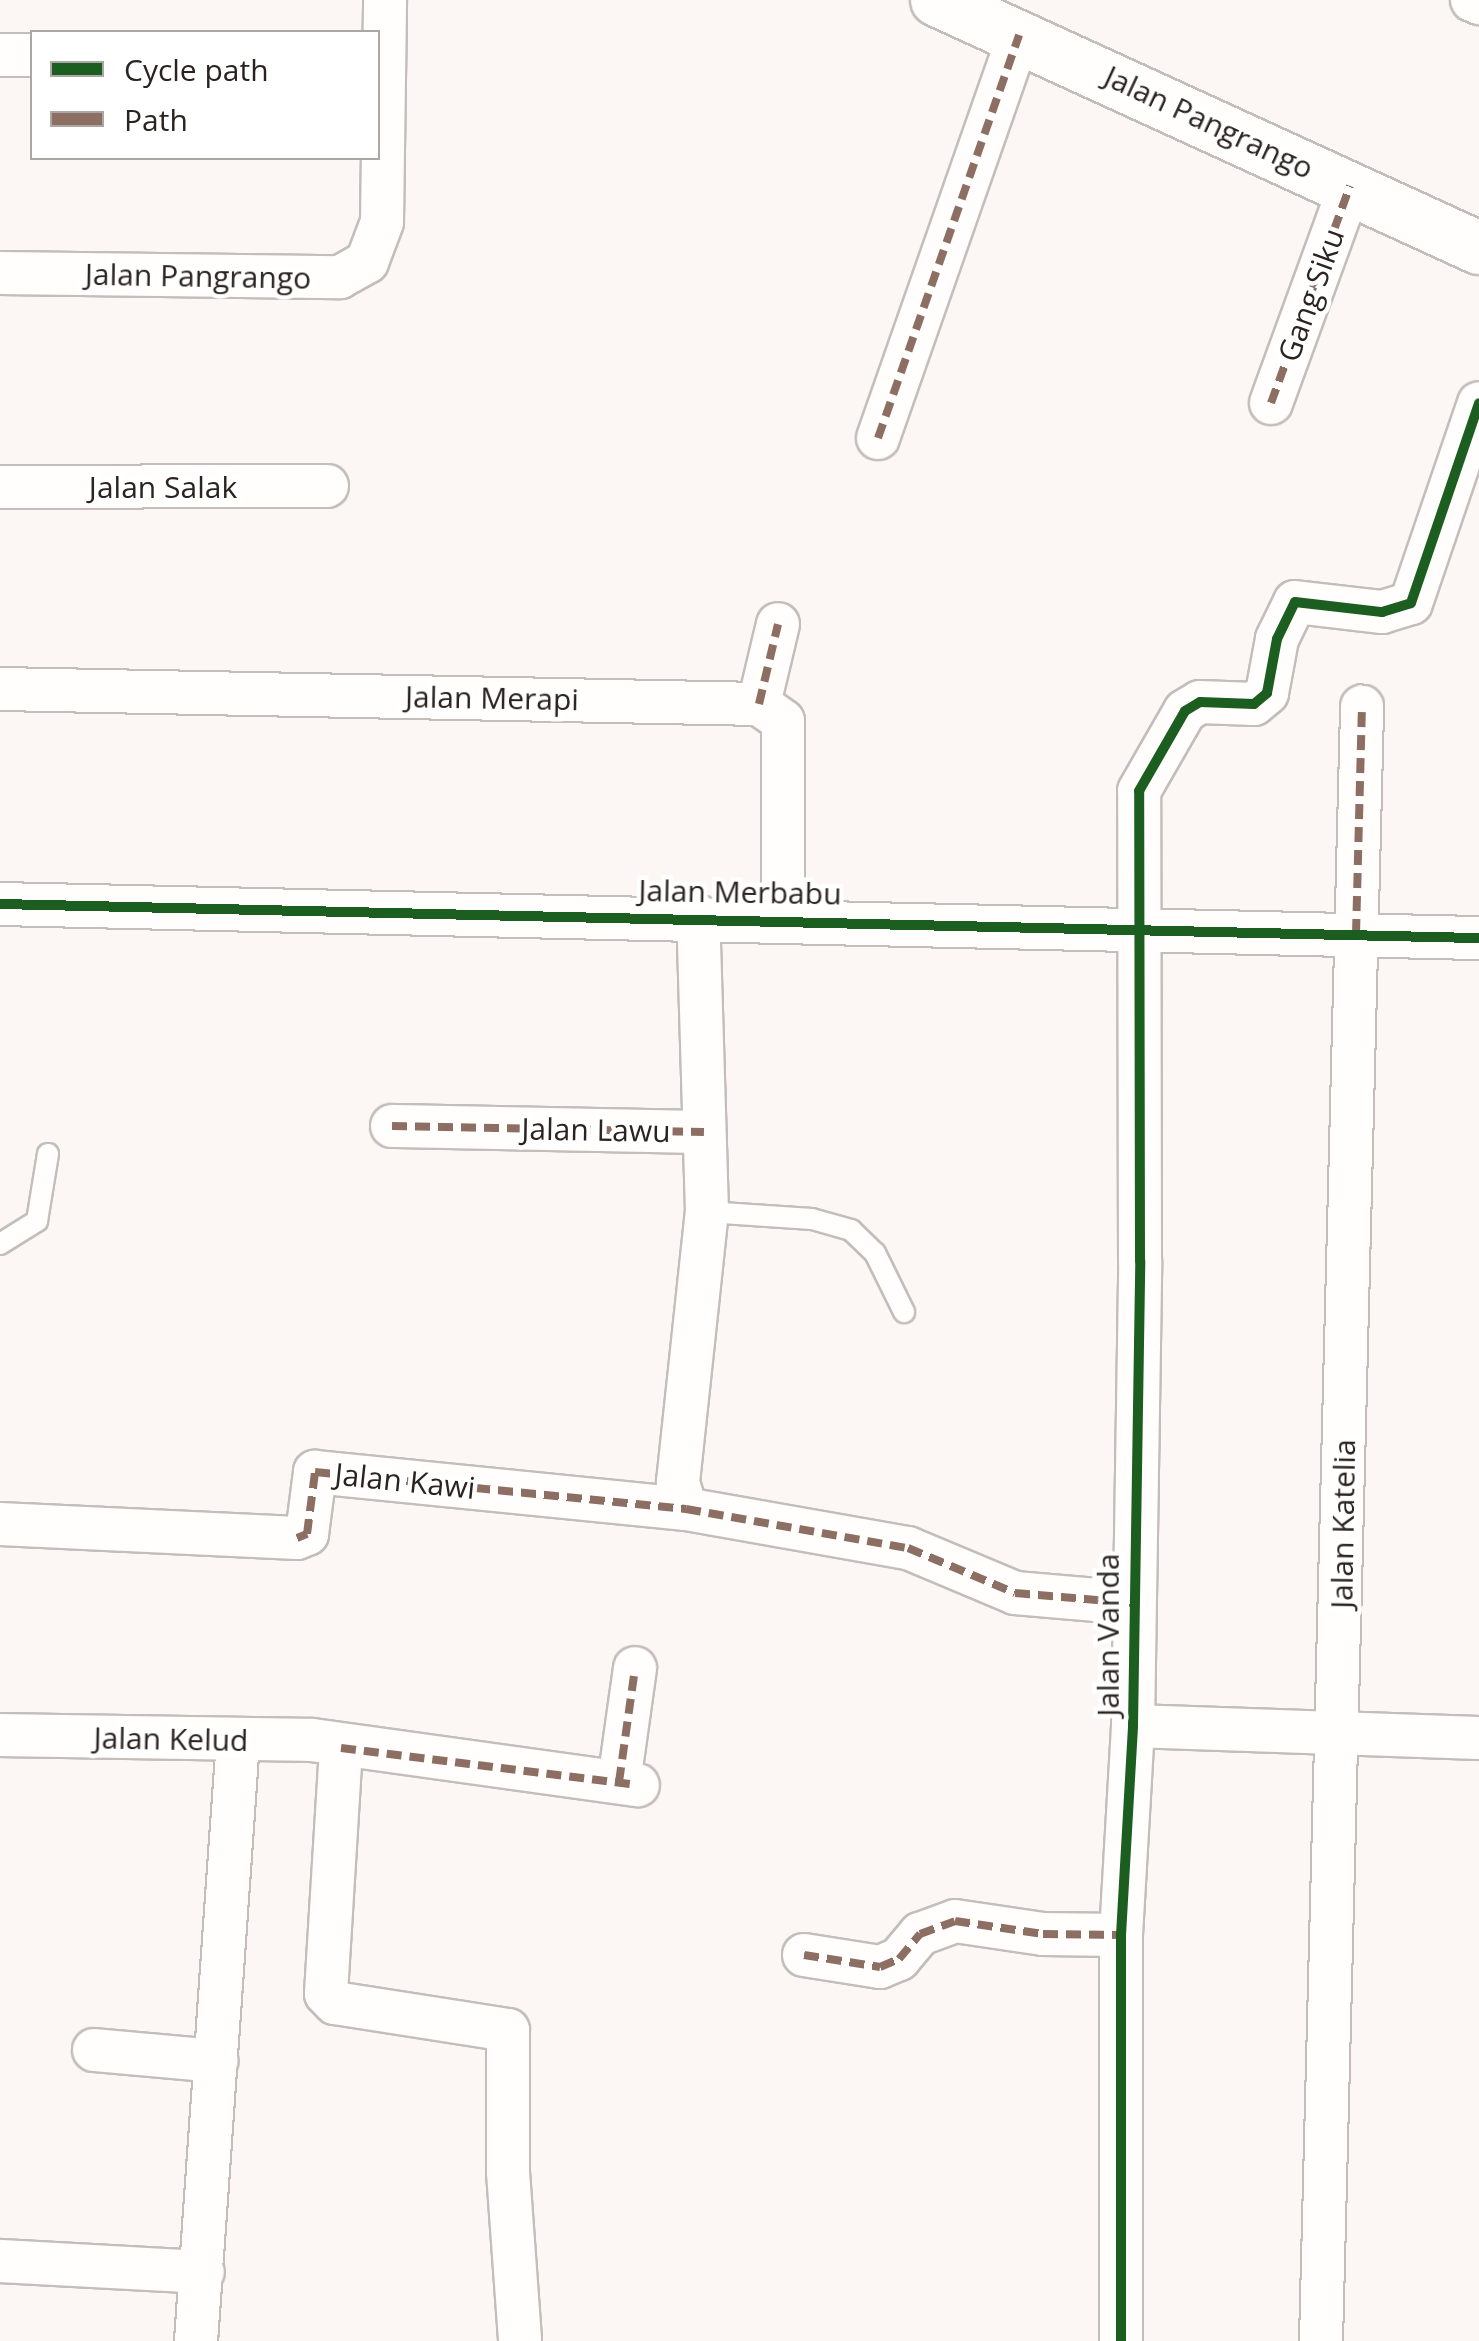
<!DOCTYPE html>
<html>
<head>
<meta charset="utf-8">
<style>
  body { margin:0 }
  #map { position:relative; width:1479px; height:2341px; overflow:hidden; background:#fcf6f4; font-family:"Open Sans",sans-serif }
  div>[style] { position:absolute }
  [style*='--x'] { left:calc(var(--x)*1px); top:calc(var(--y)*1px); width:calc(var(--w)*1px); rotate:calc(var(--a)*1deg) }
  .roads { filter:drop-shadow(2px 0 #c4bdba) drop-shadow(-2px 0 #c4bdba) drop-shadow(0 2px #c4bdba) drop-shadow(0 -2px #c4bdba) }
  .service>* { height:20px; margin:-10px; padding:0 10px; transform-origin:10px; border-radius:10px; background:#fffefd }
  .minor>* { height:42px; margin:-21px; padding:0 21px; transform-origin:21px; border-radius:21px; background:#fffefd }
  .tertiary>* { height:52px; margin:-26px; padding:0 26px; transform-origin:26px; border-radius:26px; background:#fffefd }
  .quiet>* { height:8px; margin-top:-4px; transform-origin:0; background:repeating-linear-gradient(90deg,#8d6e63 0 15px,transparent 0 23px) }
  .cycleway>* { height:10px; margin:-5px; padding:0 5px; transform-origin:5px; border-radius:5px; background:#1b5e20 }
  span { translate:-50% -50%; white-space:nowrap; text-align:center; line-height:1.15; -webkit-text-stroke:9px #fff; paint-order:stroke }
  .street-label { font-size:30px; color:#2b231f }
  .legend { position:absolute; left:30px; top:30px; width:350px; height:130px; box-sizing:border-box; background:#fff; border:2px solid #aaa7a5; margin:0; padding:12px 18px; list-style:none; font-size:30px; color:#2b231f }
  .legend li { display:flex; align-items:center; gap:20px; height:50px }
  .legend b { width:50px; border:2px solid #aaa7a5 }
</style>
</head>
<body>
<div id="map">
  <div class="roads">
    <div class="service">
      <div style="--x:707;--y:1212;--w:105;--a:3.8"></div>
      <div style="--x:812;--y:1219;--w:41;--a:15.8"></div>
      <div style="--x:851;--y:1230;--w:33;--a:44"></div>
      <div style="--x:875;--y:1253;--w:66;--a:63.8"></div>
      <div style="--x:0;--y:1244;--w:44;--a:-31.9"></div>
      <div style="--x:37;--y:1221;--w:68;--a:-80.7"></div>
    </div>
    <div class="minor">
      <div style="--x:1472;--y:0;--w:8;--a:23"></div>
      <div style="--x:0;--y:55;--w:32;--a:0"></div>
      <div style="--x:0;--y:273;--w:340;--a:0.7"></div>
      <div style="--x:340;--y:277;--w:31;--a:-29"></div>
      <div style="--x:367;--y:262;--w:43;--a:-69.4"></div>
      <div style="--x:382;--y:222;--w:222;--a:-89.2"></div>
      <div style="--x:1271;--y:403;--w:231;--a:-70"></div>
      <div style="--x:878;--y:438;--w:427;--a:-70.7"></div>
      <div style="--x:0;--y:487;--w:327;--a:-0.2"></div>
      <div style="--x:0;--y:689;--w:759;--a:1.13"></div>
      <div style="--x:759;--y:704;--w:29;--a:35"></div>
      <div style="--x:783;--y:721;--w:197;--a:90"></div>
      <div style="--x:759;--y:704;--w:82;--a:-76.6"></div>
      <div style="--x:0;--y:904;--w:1479;--a:1.32"></div>
      <div style="--x:392;--y:1126;--w:312;--a:1.1"></div>
      <div style="--x:686;--y:1509;--w:28;--a:-107"></div>
      <div style="--x:678;--y:1482;--w:272;--a:-83.9"></div>
      <div style="--x:707;--y:1212;--w:296;--a:-91.7"></div>
      <div style="--x:0;--y:1524;--w:297;--a:2.7"></div>
      <div style="--x:297;--y:1538;--w:11;--a:-22"></div>
      <div style="--x:307;--y:1534;--w:63;--a:-82.6"></div>
      <div style="--x:315;--y:1472;--w:373;--a:5.7"></div>
      <div style="--x:686;--y:1509;--w:225;--a:10"></div>
      <div style="--x:908;--y:1548;--w:116;--a:22.8"></div>
      <div style="--x:1015;--y:1593;--w:117;--a:4.9"></div>
      <div style="--x:1133;--y:1726;--w:346;--a:2"></div>
      <div style="--x:0;--y:1735;--w:312;--a:0.9"></div>
      <div style="--x:312;--y:1740;--w:329;--a:7.9"></div>
      <div style="--x:341;--y:1748;--w:246;--a:93.5"></div>
      <div style="--x:326;--y:1994;--w:13;--a:45"></div>
      <div style="--x:335;--y:2003;--w:175;--a:8.9"></div>
      <div style="--x:508;--y:2030;--w:142;--a:90"></div>
      <div style="--x:508;--y:2172;--w:169;--a:85.9"></div>
      <div style="--x:619;--y:1782;--w:115;--a:-82"></div>
      <div style="--x:804;--y:1955;--w:77;--a:9"></div>
      <div style="--x:880;--y:1967;--w:21;--a:-23"></div>
      <div style="--x:899;--y:1959;--w:33;--a:-50"></div>
      <div style="--x:920;--y:1934;--w:37;--a:-20"></div>
      <div style="--x:955;--y:1921;--w:89;--a:8.4"></div>
      <div style="--x:1043;--y:1934;--w:78;--a:0.7"></div>
      <div style="--x:94;--y:2050;--w:123;--a:5.1"></div>
      <div style="--x:0;--y:2261;--w:203;--a:3.1"></div>
      <div style="--x:196;--y:2341;--w:601;--a:-86"></div>
      <div style="--x:1121;--y:2341;--w:406;--a:-90"></div>
      <div style="--x:1121;--y:1935;--w:209;--a:-86.7"></div>
      <div style="--x:1133;--y:1726;--w:465;--a:-89.1"></div>
      <div style="--x:1140;--y:1261;--w:470;--a:-90.1"></div>
      <div style="--x:1139;--y:791;--w:92;--a:-60.1"></div>
      <div style="--x:1185;--y:711;--w:17;--a:-31"></div>
      <div style="--x:1200;--y:702;--w:54;--a:2.1"></div>
      <div style="--x:1254;--y:704;--w:17;--a:-40"></div>
      <div style="--x:1267;--y:693;--w:55;--a:-79.5"></div>
      <div style="--x:1277;--y:639;--w:41;--a:-64.1"></div>
      <div style="--x:1295;--y:602;--w:88;--a:6.6"></div>
      <div style="--x:1382;--y:612;--w:30;--a:-17"></div>
      <div style="--x:1411;--y:603;--w:211;--a:-71.2"></div>
      <div style="--x:1321;--y:2341;--w:1635;--a:-88.56"></div>
    </div>
    <div class="tertiary">
      <div style="--x:937;--y:0;--w:596;--a:24.59"></div>
    </div>
  </div>
  <div class="quiet">
    <div style="--x:1271;--y:403;--w:231;--a:-70"></div>
    <div style="--x:878;--y:438;--w:427;--a:-70.7"></div>
    <div style="--x:759;--y:704;--w:82;--a:-76.6"></div>
    <div style="--x:1356;--y:934;--w:227;--a:-88.5"></div>
    <div style="--x:392;--y:1126;--w:312;--a:1.1"></div>
    <div style="--x:297;--y:1538;--w:11;--a:-22"></div>
    <div style="--x:307;--y:1534;--w:63;--a:-82.6"></div>
    <div style="--x:315;--y:1472;--w:373;--a:5.7"></div>
    <div style="--x:686;--y:1509;--w:225;--a:10"></div>
    <div style="--x:908;--y:1548;--w:116;--a:22.8"></div>
    <div style="--x:1015;--y:1593;--w:117;--a:4.9"></div>
    <div style="--x:341;--y:1748;--w:299;--a:7.1"></div>
    <div style="--x:619;--y:1782;--w:115;--a:-82"></div>
    <div style="--x:804;--y:1955;--w:77;--a:9"></div>
    <div style="--x:880;--y:1967;--w:21;--a:-23"></div>
    <div style="--x:899;--y:1959;--w:33;--a:-50"></div>
    <div style="--x:920;--y:1934;--w:37;--a:-20"></div>
    <div style="--x:955;--y:1921;--w:89;--a:8.4"></div>
    <div style="--x:1043;--y:1934;--w:78;--a:0.7"></div>
  </div>
  <div class="cycleway">
    <div style="--x:0;--y:904;--w:1479;--a:1.32"></div>
    <div style="--x:1121;--y:2341;--w:406;--a:-90"></div>
    <div style="--x:1121;--y:1935;--w:209;--a:-86.7"></div>
    <div style="--x:1133;--y:1726;--w:465;--a:-89.1"></div>
    <div style="--x:1140;--y:1261;--w:470;--a:-90.1"></div>
    <div style="--x:1139;--y:791;--w:92;--a:-60.1"></div>
    <div style="--x:1185;--y:711;--w:17;--a:-31"></div>
    <div style="--x:1200;--y:702;--w:54;--a:2.1"></div>
    <div style="--x:1254;--y:704;--w:17;--a:-40"></div>
    <div style="--x:1267;--y:693;--w:55;--a:-79.5"></div>
    <div style="--x:1277;--y:639;--w:41;--a:-64.1"></div>
    <div style="--x:1295;--y:602;--w:88;--a:6.6"></div>
    <div style="--x:1382;--y:612;--w:30;--a:-17"></div>
    <div style="--x:1411;--y:603;--w:211;--a:-71.2"></div>
  </div>
  <div class="street-label">
    <span style="left:1209px;top:122px;rotate:25deg">Jalan Pangrango</span>
    <span style="left:198px;top:276px;rotate:1deg">Jalan Pangrango</span>
    <span style="left:1311px;top:295px;rotate:-70deg">Gang Siku</span>
    <span style="left:163px;top:487px">Jalan Salak</span>
    <span style="left:492px;top:698px;rotate:1deg">Jalan Merapi</span>
    <span style="left:740px;top:892px;rotate:1deg">Jalan Merbabu</span>
    <span style="left:596px;top:1130px;rotate:1deg">Jalan Lawu</span>
    <span style="left:405px;top:1481px;rotate:6deg">Jalan Kawi</span>
    <span style="left:1343px;top:1524px;rotate:-89deg">Jalan Katelia</span>
    <span style="left:1108px;top:1635px;rotate:-90deg">Jalan Vanda</span>
    <span style="left:171px;top:1739px;rotate:1deg">Jalan Kelud</span>
  </div>
  <ul class="legend">
  <li><b style="height:12px;background:#1b5e20"></b>Cycle path</li>
  <li><b style="height:12px;background:#8d6e63"></b>Path</li>
  </ul>
</div>
</body>
</html>
